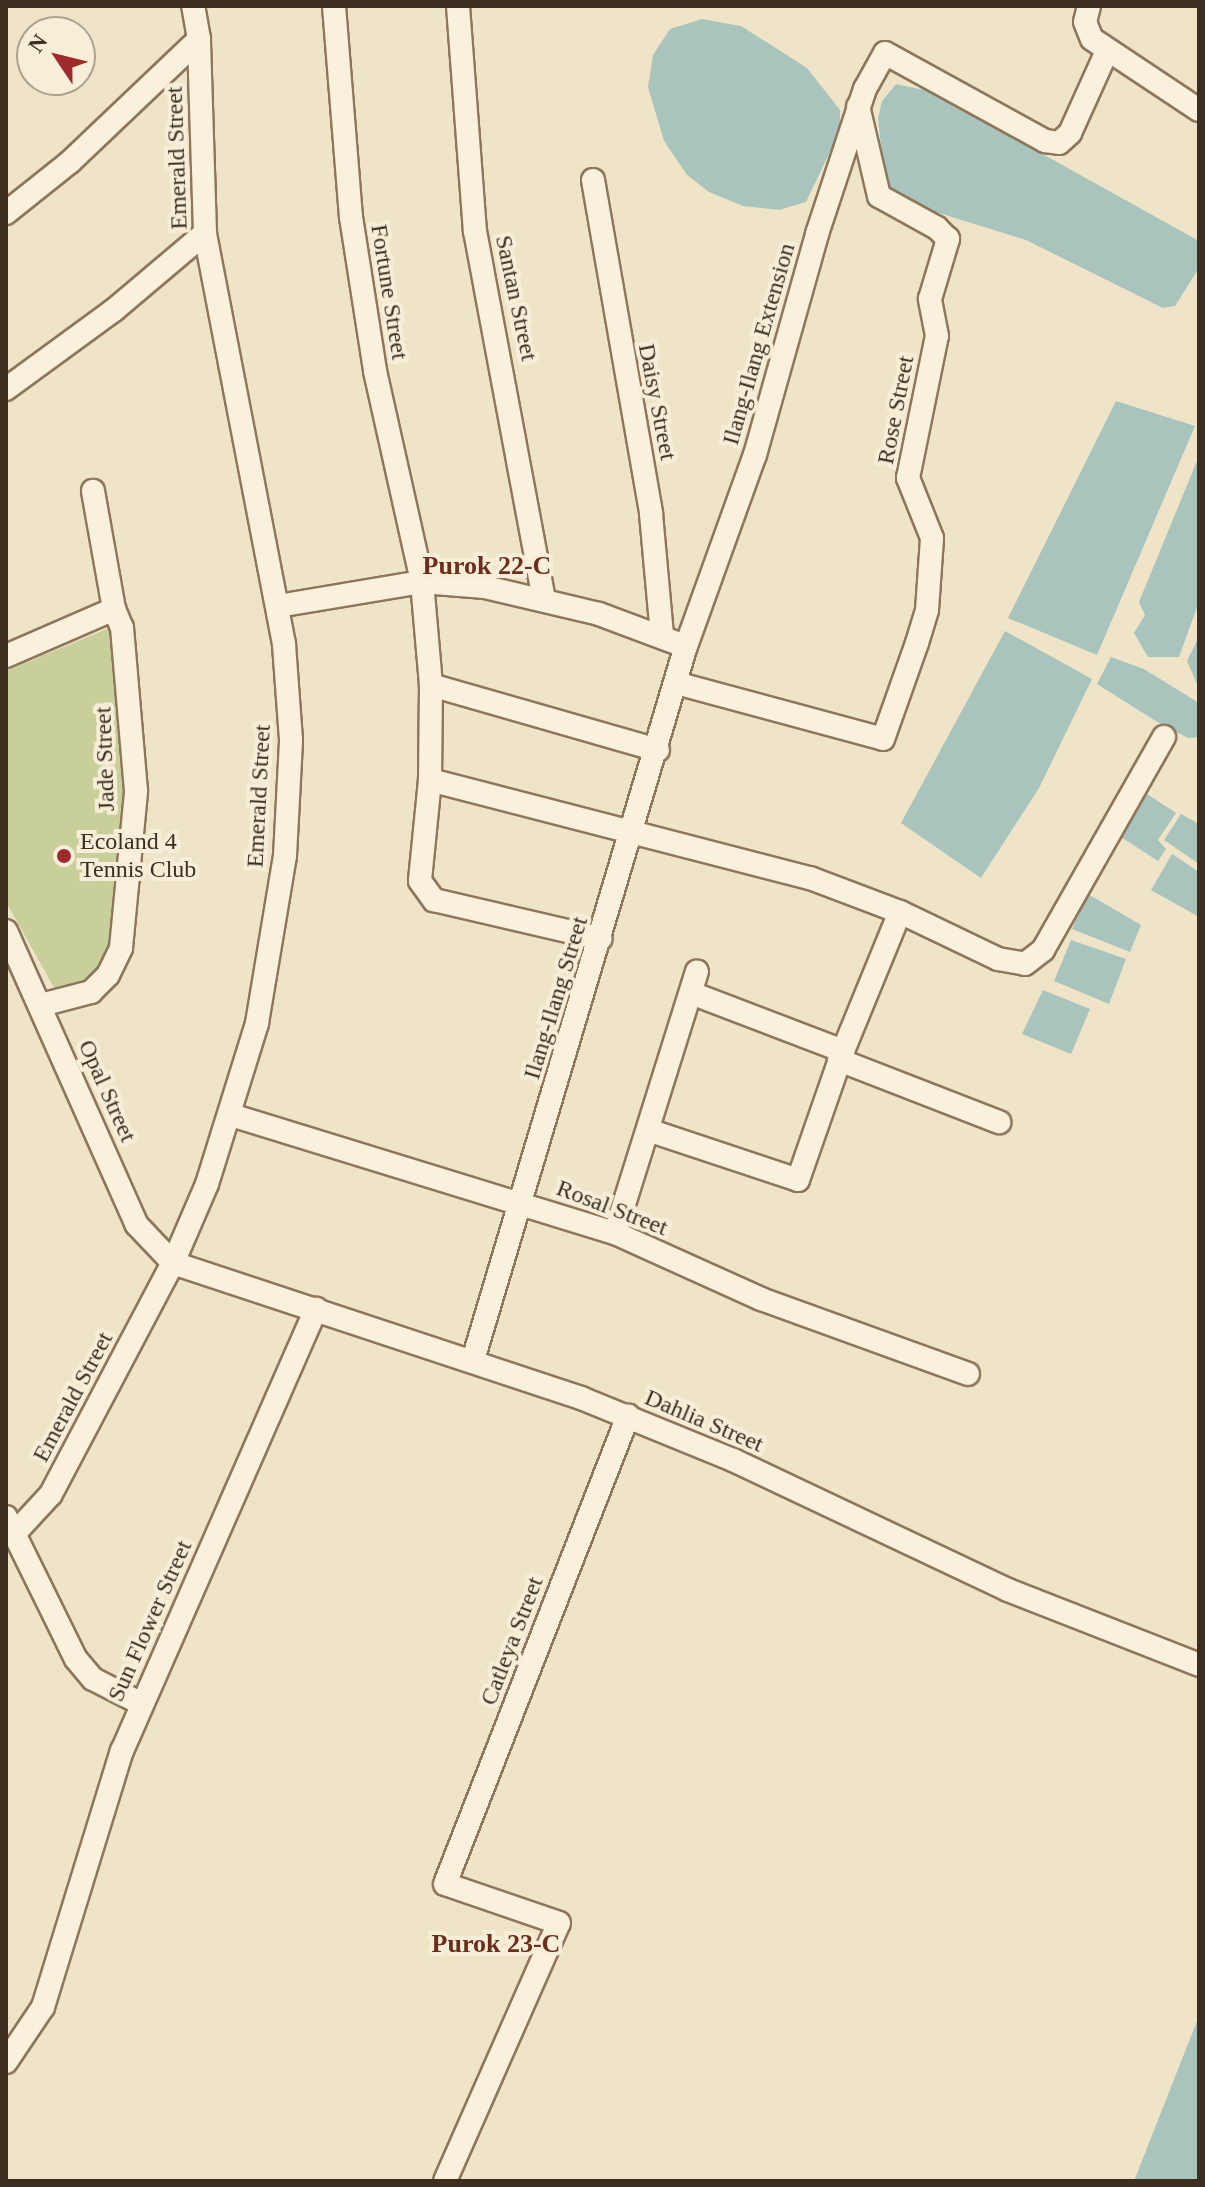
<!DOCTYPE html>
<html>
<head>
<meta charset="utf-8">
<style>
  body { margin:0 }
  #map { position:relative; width:1205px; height:2187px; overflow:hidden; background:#f0e4c8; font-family:Georgia,serif }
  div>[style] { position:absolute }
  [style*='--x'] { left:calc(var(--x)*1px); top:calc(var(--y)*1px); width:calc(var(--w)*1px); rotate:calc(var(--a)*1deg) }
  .green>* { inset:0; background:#c9cf9b }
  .water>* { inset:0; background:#a9c4bc }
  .roads { filter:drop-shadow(2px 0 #8d765c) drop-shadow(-2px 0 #8d765c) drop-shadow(0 2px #8d765c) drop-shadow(0 -2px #8d765c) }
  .street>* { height:22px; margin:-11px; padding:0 11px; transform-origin:11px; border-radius:11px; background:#faf1dc }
  .dots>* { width:22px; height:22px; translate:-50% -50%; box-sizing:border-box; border:4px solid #f7eed8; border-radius:50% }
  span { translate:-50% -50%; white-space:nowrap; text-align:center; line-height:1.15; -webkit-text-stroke:8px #f7eed8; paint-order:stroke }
  .street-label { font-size:24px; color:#3d2e20 }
  .poi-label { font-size:24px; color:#3d2e20 }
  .left { translate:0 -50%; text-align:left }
  .neighbourhood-label { font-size:26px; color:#6b2e1e; font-weight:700 }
  .frame { position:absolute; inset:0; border:8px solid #3d2e20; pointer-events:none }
  .north { position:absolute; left:16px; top:16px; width:80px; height:80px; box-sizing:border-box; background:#f7eed8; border:2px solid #ada18e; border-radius:50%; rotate:305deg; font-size:22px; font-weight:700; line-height:32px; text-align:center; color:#3d2e20 }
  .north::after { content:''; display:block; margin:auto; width:28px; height:36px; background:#9e2a2b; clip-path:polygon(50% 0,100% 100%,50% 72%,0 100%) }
</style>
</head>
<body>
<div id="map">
  <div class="green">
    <div style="clip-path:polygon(114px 626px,129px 771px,109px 950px,104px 966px,82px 987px,57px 993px,6px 902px,6px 671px)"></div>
  </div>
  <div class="water">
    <div style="clip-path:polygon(702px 19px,741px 26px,807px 68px,840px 110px,840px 131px,806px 202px,779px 210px,743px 206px,709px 192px,687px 175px,664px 141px,648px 87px,653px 55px,670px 29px)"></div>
    <div style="clip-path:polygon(896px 84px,929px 91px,1199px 241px,1199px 268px,1175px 306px,1163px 308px,1026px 240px,900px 201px,889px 187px,883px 166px,878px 118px,882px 101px)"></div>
    <div style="clip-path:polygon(1116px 401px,1195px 426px,1097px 655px,1008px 618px)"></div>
    <div style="clip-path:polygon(1199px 456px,1199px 602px,1179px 657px,1148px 657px,1134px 633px,1145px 615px,1139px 602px)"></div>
    <div style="clip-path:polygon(1005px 631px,1092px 679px,1039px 788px,981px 878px,901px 823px)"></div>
    <div style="clip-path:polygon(1199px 636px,1199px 689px,1187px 661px)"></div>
    <div style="clip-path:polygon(1111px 657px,1144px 669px,1199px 703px,1199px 737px,1188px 738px,1162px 725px,1097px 684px)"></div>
    <div style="clip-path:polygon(1147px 794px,1176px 813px,1158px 840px,1166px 849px,1158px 861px,1121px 837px)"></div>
    <div style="clip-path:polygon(1181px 814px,1199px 824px,1199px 864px,1164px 840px)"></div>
    <div style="clip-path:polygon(1172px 854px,1199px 872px,1199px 917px,1151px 890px)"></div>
    <div style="clip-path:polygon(1088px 894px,1141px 925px,1130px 952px,1072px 929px)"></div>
    <div style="clip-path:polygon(1071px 940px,1126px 959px,1109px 1004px,1054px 981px)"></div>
    <div style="clip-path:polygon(1043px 990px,1090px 1009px,1071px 1054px,1022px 1034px)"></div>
    <div style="clip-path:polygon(1199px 2016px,1199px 2181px,1134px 2181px)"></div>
  </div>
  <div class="roads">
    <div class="street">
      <div style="--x:334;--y:6;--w:212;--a:85.4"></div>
      <div style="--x:351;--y:217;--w:156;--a:81.1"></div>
      <div style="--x:375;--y:371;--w:216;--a:77.4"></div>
      <div style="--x:422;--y:582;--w:103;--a:85"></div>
      <div style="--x:431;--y:685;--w:95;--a:90.6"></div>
      <div style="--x:430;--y:780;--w:101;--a:95.7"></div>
      <div style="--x:420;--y:881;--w:24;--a:54"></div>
      <div style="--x:434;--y:900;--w:171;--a:13.1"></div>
      <div style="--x:458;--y:6;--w:226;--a:85.7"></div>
      <div style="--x:475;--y:231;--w:374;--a:79.4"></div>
      <div style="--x:1089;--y:6;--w:16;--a:104"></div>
      <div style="--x:1085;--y:22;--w:18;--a:68"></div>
      <div style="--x:1092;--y:39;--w:128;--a:33.6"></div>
      <div style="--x:593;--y:180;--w:339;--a:80.1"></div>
      <div style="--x:651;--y:514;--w:121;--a:84.8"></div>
      <div style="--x:6;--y:213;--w:82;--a:-38.6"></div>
      <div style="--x:70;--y:162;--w:178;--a:-43.6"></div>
      <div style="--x:6;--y:389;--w:134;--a:-36.2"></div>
      <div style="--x:114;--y:310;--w:119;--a:-40.2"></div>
      <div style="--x:278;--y:606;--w:146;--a:-9.5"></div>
      <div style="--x:422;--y:582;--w:63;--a:4.5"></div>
      <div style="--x:485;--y:587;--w:117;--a:13.3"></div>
      <div style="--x:599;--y:614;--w:80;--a:20.5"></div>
      <div style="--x:6;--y:656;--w:118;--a:-23.5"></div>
      <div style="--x:676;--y:683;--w:214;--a:15.1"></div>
      <div style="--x:883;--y:739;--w:102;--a:-70.5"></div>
      <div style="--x:917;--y:643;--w:34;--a:-73"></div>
      <div style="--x:927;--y:610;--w:72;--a:-86"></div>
      <div style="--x:932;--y:538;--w:65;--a:-111.8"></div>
      <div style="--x:908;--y:478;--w:145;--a:-78.5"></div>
      <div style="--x:937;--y:336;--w:38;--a:-101"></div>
      <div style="--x:930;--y:299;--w:63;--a:-73.3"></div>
      <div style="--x:948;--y:239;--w:16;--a:-135"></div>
      <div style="--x:937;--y:228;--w:66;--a:-151.1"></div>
      <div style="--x:879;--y:196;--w:92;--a:-103.1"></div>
      <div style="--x:431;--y:685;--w:236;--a:16"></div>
      <div style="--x:430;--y:780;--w:392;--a:14.5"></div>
      <div style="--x:810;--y:878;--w:96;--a:20.7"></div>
      <div style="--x:900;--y:912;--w:109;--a:25.6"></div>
      <div style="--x:998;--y:959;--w:27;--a:10"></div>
      <div style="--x:1025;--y:964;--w:23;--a:-38"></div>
      <div style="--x:1043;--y:950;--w:245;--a:-60.4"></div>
      <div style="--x:6;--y:931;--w:322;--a:66"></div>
      <div style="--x:137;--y:1225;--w:52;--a:46.5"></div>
      <div style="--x:173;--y:1263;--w:430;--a:18.3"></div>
      <div style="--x:581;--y:1398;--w:164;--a:22.2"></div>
      <div style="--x:733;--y:1460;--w:304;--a:25.3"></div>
      <div style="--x:1008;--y:1590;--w:205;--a:21.4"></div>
      <div style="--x:691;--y:993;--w:163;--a:20.9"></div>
      <div style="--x:41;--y:1005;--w:52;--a:-14.6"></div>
      <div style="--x:91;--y:992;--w:24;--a:-45"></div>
      <div style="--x:108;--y:975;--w:30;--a:-64"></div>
      <div style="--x:121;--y:948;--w:158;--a:-84.5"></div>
      <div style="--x:136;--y:791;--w:164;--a:-94.9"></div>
      <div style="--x:122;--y:628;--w:21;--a:-113"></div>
      <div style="--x:114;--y:609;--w:120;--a:-100.1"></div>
      <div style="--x:839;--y:1060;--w:172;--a:21.2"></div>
      <div style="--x:231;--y:1115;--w:402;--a:17.1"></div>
      <div style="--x:615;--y:1233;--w:160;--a:24.3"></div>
      <div style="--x:761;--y:1299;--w:220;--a:19.9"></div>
      <div style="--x:648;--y:1130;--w:158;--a:18.4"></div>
      <div style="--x:798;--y:1180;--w:137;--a:-70.8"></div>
      <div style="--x:843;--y:1051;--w:150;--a:-67.7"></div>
      <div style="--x:615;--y:1233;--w:274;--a:-72.6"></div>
      <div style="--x:473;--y:1360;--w:742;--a:-73.4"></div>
      <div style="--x:685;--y:649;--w:206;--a:-70.2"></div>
      <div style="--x:755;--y:455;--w:230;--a:-74.3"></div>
      <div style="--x:817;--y:234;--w:153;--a:-71.7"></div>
      <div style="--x:865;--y:89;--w:41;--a:-60.9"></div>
      <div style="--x:885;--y:53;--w:183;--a:28.8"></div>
      <div style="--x:1045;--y:141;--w:14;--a:8"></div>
      <div style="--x:1059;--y:143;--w:15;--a:-42"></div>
      <div style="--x:1070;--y:133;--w:90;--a:-65.7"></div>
      <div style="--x:6;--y:1517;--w:158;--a:63.8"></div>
      <div style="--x:76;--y:1659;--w:26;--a:50"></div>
      <div style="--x:93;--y:1679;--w:55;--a:27"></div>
      <div style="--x:14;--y:1534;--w:54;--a:-47.2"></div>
      <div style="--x:51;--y:1494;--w:261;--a:-62.2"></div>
      <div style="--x:173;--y:1263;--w:86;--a:-66.7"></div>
      <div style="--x:207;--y:1184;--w:169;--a:-72.7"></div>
      <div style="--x:257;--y:1023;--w:169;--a:-80.5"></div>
      <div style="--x:285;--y:856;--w:116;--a:-87"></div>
      <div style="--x:291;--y:740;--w:96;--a:-94.2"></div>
      <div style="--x:284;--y:644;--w:419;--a:-100.9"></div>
      <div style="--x:205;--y:233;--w:194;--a:-91.8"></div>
      <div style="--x:199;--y:39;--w:34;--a:-100"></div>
      <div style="--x:6;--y:2062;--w:66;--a:-56.1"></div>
      <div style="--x:43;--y:2007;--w:268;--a:-72.9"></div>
      <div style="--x:122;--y:1751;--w:483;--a:-66.3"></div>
      <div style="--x:445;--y:2181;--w:282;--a:-66.2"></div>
      <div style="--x:559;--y:1923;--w:120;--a:-161.1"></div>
      <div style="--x:445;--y:1884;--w:503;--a:-68.64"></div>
    </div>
  </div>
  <div class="dots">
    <div style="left:64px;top:856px;background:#9e2a2b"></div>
  </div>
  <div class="street-label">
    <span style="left:177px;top:158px;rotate:-92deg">Emerald Street</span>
    <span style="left:389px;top:292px;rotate:81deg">Fortune Street</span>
    <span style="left:516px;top:298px;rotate:78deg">Santan Street</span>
    <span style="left:759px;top:344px;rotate:-74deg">Ilang-Ilang Extension</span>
    <span style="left:657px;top:402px;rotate:79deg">Daisy Street</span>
    <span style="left:896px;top:410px;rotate:-79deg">Rose Street</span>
    <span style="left:105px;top:759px;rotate:-92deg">Jade Street</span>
    <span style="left:259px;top:796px;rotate:-87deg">Emerald Street</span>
    <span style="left:556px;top:998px;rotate:-73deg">Ilang-Ilang Street</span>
    <span style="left:107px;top:1091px;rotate:66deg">Opal Street</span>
    <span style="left:612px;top:1208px;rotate:21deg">Rosal Street</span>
    <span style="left:73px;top:1397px;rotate:-62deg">Emerald Street</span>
    <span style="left:704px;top:1421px;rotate:23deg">Dahlia Street</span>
    <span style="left:150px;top:1621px;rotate:-66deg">Sun Flower Street</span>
    <span style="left:512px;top:1641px;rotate:-69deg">Catleya Street</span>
  </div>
  <div class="poi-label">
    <span class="left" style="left:80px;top:856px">Ecoland 4<br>Tennis Club</span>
  </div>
  <div class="neighbourhood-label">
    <span style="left:487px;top:566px">Purok 22-C</span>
    <span style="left:496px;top:1944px">Purok 23-C</span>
  </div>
  <div class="frame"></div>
  <div class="north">N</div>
</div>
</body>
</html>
